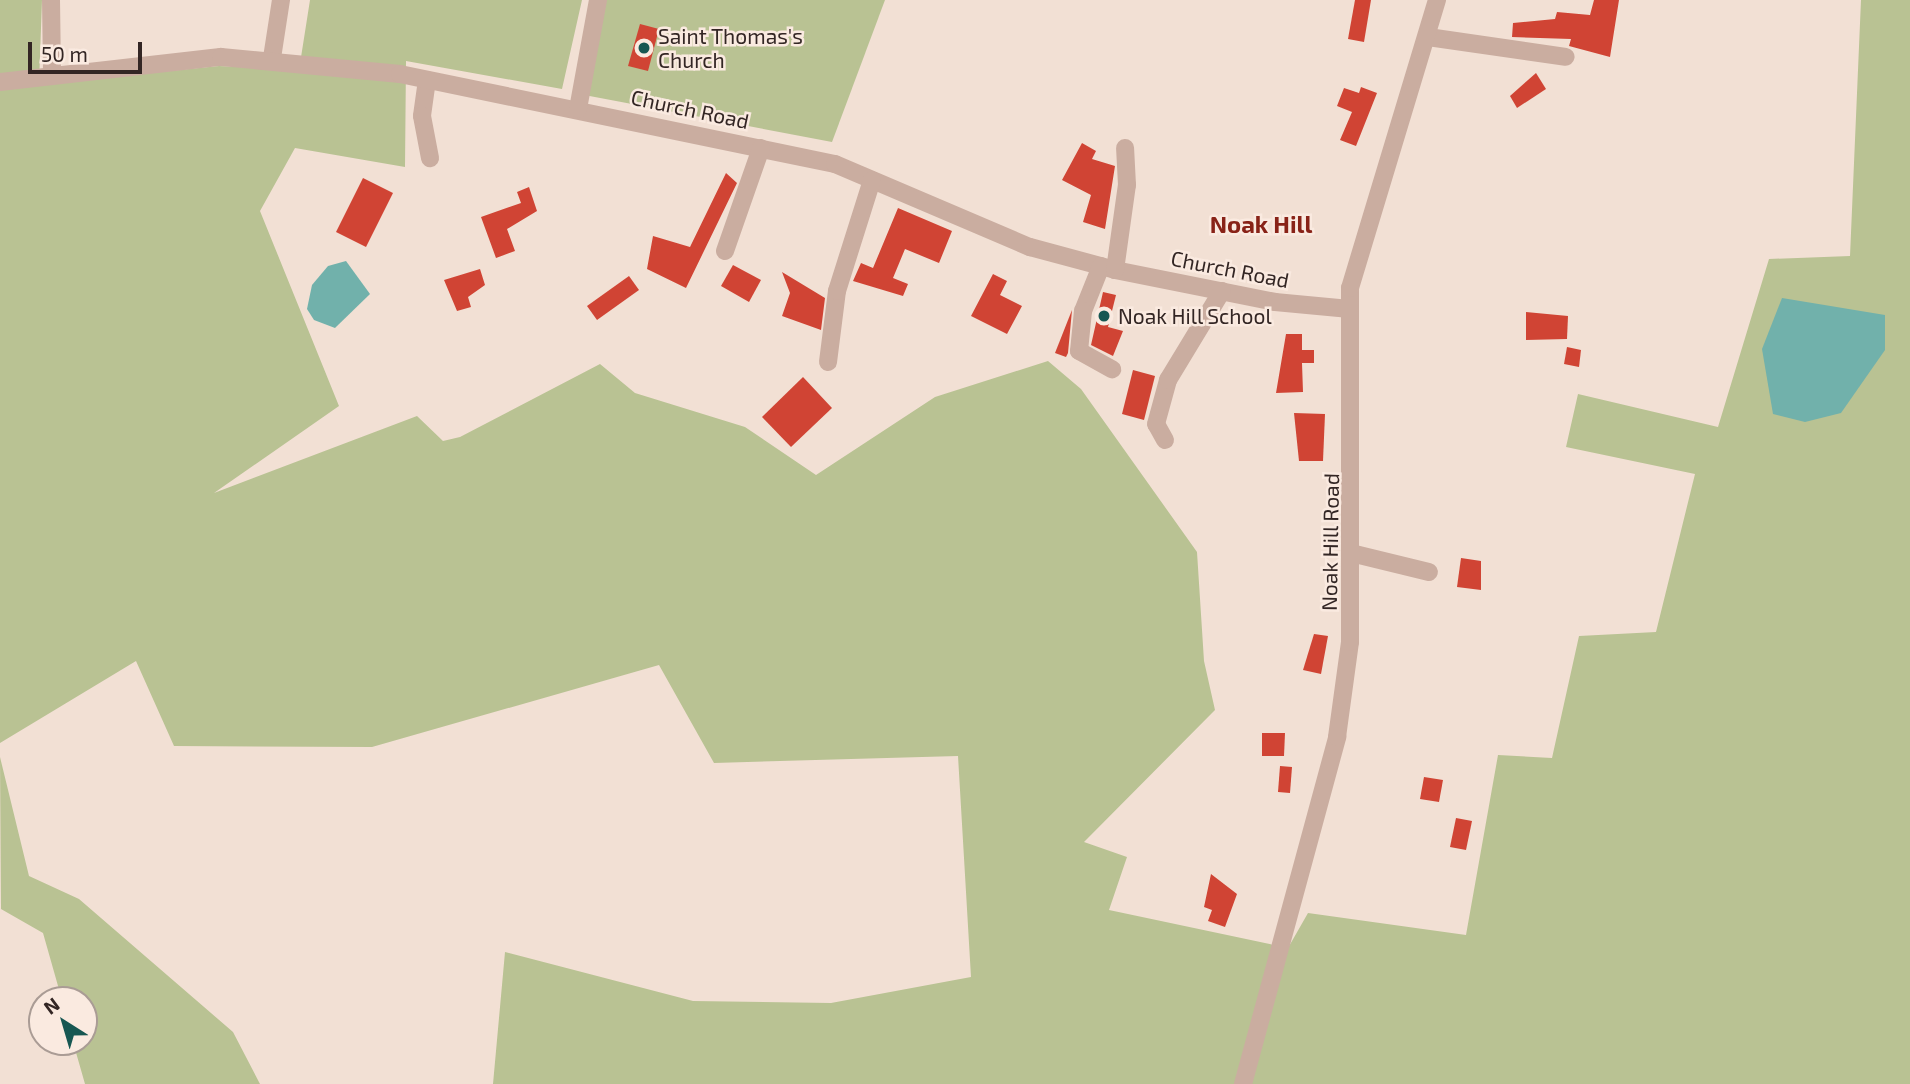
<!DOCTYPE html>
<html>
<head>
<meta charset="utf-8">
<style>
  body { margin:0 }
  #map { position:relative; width:1910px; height:1084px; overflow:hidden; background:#f2e0d4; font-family:"Exo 2",sans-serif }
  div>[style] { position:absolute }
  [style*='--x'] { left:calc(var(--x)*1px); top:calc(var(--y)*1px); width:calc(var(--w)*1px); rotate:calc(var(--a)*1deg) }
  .green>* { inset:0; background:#b9c293 }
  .water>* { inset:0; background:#71b1ab }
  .building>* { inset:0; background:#d04434 }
  .minor>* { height:18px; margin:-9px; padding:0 9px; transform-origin:9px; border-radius:9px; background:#caada0 }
  .dots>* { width:19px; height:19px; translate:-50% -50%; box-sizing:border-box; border:4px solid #faeae0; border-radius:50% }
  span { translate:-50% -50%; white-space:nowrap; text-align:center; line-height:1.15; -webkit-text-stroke:5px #faeae0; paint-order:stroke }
  .poi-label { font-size:21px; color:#332624 }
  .left { translate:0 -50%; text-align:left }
  .street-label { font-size:21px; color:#332624 }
  .quarter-label { font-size:24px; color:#882217; font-weight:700 }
  .north { position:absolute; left:28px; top:986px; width:70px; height:70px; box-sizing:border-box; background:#faeae0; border:2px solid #aa9c95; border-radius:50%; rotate:323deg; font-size:19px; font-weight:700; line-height:28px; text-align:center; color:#332624 }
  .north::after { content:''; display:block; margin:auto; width:24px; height:32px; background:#175752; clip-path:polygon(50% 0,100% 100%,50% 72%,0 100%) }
  .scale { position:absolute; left:28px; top:42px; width:114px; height:32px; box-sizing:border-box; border:4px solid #332624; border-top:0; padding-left:9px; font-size:21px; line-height:24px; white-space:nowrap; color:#332624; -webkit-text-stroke:5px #faeae0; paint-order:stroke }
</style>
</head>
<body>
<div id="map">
  <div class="green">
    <div style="clip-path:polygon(0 0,42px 0,39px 84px,219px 66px,299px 70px,310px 0,582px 0,562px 89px,406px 61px,405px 167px,295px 148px,260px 211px,339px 406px,214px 493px,417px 416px,443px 441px,460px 437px,600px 364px,635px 393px,745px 427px,816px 475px,935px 397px,1048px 361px,1081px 389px,1197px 552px,1204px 661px,1215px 710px,1084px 842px,1127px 857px,1109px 910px,1288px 948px,1308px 913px,1466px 935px,1498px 755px,1552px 758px,1579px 636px,1656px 632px,1695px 474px,1566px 447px,1578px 394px,1718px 427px,1769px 259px,1850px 256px,1861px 0,1910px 0,1910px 1084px,493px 1084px,505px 952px,693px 1001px,831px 1003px,971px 977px,958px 756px,714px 763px,659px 665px,372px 747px,174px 746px,136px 661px,0 743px)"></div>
    <div style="clip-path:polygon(599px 0,885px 0,832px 142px,579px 94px)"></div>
    <div style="clip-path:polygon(0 757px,29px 876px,79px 899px,233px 1032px,260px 1084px,85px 1084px,73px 1042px,84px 1042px,84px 1000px,62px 1000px,43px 933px,1px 909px)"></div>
  </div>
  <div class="water">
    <div style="clip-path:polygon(346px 261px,370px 294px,335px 328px,314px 320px,307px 309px,312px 285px,328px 266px)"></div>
    <div style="clip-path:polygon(1782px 298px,1885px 315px,1885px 350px,1841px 413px,1805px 422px,1773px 414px,1762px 349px)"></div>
  </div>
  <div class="building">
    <div style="clip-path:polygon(1355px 0,1371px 0,1364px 42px,1348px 39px)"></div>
    <div style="clip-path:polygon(1594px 0,1619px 0,1610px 57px,1569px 46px,1571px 39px,1512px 37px,1513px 23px,1555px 19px,1557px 12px,1590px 15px)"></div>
    <div style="clip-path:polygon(640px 24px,659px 29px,648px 71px,628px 66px)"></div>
    <div style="clip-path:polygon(1536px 73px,1546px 89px,1517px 108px,1510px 96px)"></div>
    <div style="clip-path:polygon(1361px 87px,1377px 93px,1356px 146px,1340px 140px,1352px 112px,1337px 106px,1344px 88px,1359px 93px)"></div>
    <div style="clip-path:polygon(1082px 143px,1096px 151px,1092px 159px,1115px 166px,1105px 229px,1083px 222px,1091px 195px,1062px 180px)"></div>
    <div style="clip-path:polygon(726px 173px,737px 183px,686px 288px,647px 269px,653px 236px,690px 247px)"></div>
    <div style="clip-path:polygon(363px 178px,393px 193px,366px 247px,336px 232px)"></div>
    <div style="clip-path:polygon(529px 187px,537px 211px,507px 229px,515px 251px,496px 258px,481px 217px,521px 203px,517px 192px)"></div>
    <div style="clip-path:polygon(898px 208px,952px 231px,939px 263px,905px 249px,893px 278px,908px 284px,903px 296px,853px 281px,861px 263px,873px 268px)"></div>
    <div style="clip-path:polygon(733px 265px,761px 280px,749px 302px,721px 286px)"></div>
    <div style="clip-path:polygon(480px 269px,485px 285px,468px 297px,471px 307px,457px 311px,444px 280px)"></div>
    <div style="clip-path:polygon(782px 272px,825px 298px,821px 330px,782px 316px,790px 293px)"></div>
    <div style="clip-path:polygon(993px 274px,1007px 281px,1000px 295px,1022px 306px,1007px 334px,971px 316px)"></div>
    <div style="clip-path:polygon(629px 276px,639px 290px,597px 320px,587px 306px)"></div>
    <div style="clip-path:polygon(1103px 292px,1116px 295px,1108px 327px,1123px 331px,1113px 356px,1091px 345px)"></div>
    <div style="clip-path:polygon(1072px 310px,1068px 353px,1066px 357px,1055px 353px)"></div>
    <div style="clip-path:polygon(1526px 312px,1568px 316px,1567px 339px,1526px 340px)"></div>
    <div style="clip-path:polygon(1286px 334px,1302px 334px,1302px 350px,1314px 350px,1314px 363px,1302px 363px,1303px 392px,1276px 393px)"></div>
    <div style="clip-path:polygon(1567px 347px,1581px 350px,1579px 367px,1564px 364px)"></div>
    <div style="clip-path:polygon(1133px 370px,1155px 376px,1144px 420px,1122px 414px)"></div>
    <div style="clip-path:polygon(803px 377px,832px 408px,791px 447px,762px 417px)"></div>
    <div style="clip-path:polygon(1294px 413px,1325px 414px,1323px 461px,1299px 461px)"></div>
    <div style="clip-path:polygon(1461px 558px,1481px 561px,1481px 590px,1457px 587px)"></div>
    <div style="clip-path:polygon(1314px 634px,1328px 636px,1321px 674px,1303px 670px)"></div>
    <div style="clip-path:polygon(1262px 733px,1285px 733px,1284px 756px,1262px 756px)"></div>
    <div style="clip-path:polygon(1280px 766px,1292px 767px,1290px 793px,1278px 792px)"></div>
    <div style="clip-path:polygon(1424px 777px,1443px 780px,1439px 802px,1420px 799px)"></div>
    <div style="clip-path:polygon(1456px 818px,1472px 821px,1466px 850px,1450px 847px)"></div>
    <div style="clip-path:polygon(1211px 874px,1237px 894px,1225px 927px,1208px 921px,1212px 910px,1204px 907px)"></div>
  </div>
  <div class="minor">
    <div style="--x:51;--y:0;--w:76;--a:89.2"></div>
    <div style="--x:1428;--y:37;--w:139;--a:8.2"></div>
    <div style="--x:272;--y:58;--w:59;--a:-81.2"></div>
    <div style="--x:427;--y:80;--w:36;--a:98"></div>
    <div style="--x:422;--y:116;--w:43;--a:79.2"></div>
    <div style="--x:0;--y:82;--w:222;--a:-6.5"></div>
    <div style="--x:221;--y:57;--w:180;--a:5.4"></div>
    <div style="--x:400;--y:74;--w:444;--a:11.7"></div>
    <div style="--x:835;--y:164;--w:212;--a:23.1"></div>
    <div style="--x:1030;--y:247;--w:88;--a:15.1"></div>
    <div style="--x:1115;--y:270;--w:163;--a:11.3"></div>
    <div style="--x:1275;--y:302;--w:75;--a:5.3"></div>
    <div style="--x:578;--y:109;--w:111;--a:-79.6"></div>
    <div style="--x:725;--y:251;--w:109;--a:-70.7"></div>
    <div style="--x:1101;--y:266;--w:48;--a:111.8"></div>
    <div style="--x:1083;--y:311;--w:40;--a:95.7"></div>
    <div style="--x:1079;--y:351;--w:38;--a:29"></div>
    <div style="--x:1115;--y:270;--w:86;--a:-82"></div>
    <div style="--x:1127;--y:185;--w:37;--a:-93"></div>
    <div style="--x:828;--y:362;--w:72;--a:-82.8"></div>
    <div style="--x:837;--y:291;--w:116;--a:-72.5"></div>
    <div style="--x:1165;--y:440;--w:18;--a:-119"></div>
    <div style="--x:1156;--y:424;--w:46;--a:-74.7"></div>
    <div style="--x:1168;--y:380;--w:104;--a:-58.8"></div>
    <div style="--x:1355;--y:554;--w:76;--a:13.7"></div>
    <div style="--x:1243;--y:1084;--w:360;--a:-74.8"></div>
    <div style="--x:1337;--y:737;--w:96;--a:-82.2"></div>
    <div style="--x:1350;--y:642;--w:354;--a:-90"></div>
    <div style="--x:1350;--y:288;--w:301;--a:-73.2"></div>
  </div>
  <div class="dots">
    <div style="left:644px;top:48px;background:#175752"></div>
    <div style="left:1104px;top:316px;background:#175752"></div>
  </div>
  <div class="poi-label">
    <span class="left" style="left:658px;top:48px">Saint Thomas's<br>Church</span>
    <span class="left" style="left:1118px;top:316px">Noak Hill School</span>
  </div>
  <div class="street-label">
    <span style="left:690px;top:109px;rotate:12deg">Church Road</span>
    <span style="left:1230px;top:269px;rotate:11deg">Church Road</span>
    <span style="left:1330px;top:542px;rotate:-89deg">Noak Hill Road</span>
  </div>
  <div class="quarter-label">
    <span style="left:1261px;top:224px">Noak Hill</span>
  </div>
  <div class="north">N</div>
  <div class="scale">50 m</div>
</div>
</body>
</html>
